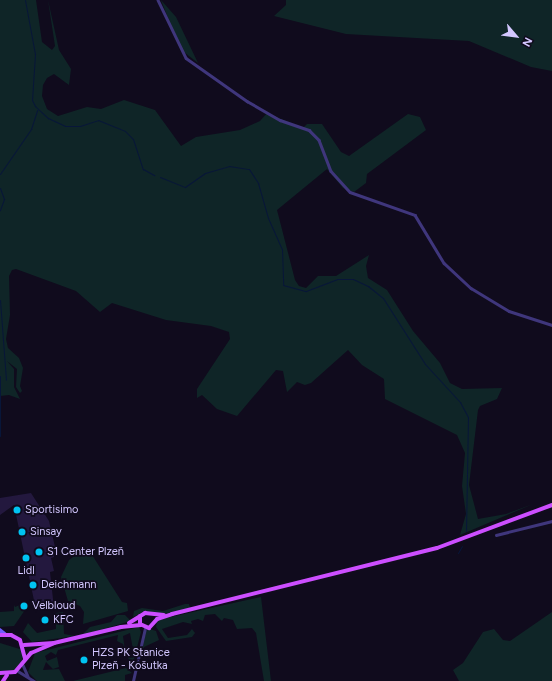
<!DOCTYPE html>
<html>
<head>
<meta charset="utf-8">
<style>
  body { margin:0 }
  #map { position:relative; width:552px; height:681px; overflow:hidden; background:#100b1d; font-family:Figtree,sans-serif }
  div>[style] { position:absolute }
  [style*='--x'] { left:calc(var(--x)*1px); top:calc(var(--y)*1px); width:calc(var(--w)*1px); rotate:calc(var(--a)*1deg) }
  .green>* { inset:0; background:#0f2527 }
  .stream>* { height:1px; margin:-0.5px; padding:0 0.5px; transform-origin:0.5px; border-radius:0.5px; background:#081639 }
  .building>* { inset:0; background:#23183e }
  .street>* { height:2.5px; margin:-1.25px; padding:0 1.25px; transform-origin:1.25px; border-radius:1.25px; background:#3f367c }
  .secondary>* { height:3.5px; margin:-1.75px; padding:0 1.75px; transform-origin:1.75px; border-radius:1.75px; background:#715eff }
  .primary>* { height:4px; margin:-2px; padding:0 2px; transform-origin:2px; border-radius:2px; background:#cc4eff }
  .dots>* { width:11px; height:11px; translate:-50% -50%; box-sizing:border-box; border:2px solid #100b1d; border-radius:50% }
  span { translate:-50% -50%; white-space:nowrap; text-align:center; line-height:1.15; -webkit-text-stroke:3.5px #100b1d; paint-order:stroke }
  .poi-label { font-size:11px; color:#d3c7ff }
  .left { translate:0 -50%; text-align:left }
  .north { position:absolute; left:496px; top:16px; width:40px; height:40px; -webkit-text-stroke:3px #100b1d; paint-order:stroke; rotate:118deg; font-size:11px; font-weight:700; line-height:16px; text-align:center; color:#d3c7ff }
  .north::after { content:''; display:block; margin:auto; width:14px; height:18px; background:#d3c7ff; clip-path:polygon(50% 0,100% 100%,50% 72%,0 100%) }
</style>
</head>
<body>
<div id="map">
  <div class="green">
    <div style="clip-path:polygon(0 0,36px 0,42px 42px,52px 50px,55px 46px,48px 0,59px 50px,71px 69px,69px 85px,54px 74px,47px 78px,43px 85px,42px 96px,47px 109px,58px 116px,87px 107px,101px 109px,124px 100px,155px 110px,181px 146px,196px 137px,240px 130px,260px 121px,267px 113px,303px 128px,307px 124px,322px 124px,341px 152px,349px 156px,408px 114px,420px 117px,426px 130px,367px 174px,366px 183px,354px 192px,343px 188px,327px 169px,277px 210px,295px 280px,299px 286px,306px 288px,318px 276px,336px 276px,369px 255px,366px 266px,368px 278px,387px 290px,413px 331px,440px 363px,450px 383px,462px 389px,502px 388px,497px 399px,480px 406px,478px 410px,469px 485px,478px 519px,506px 514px,533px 504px,460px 535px,466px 514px,462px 486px,465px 453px,457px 435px,385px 399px,384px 379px,362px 365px,348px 350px,311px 383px,305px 385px,297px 382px,287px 392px,283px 371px,276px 370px,237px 416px,217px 409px,202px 395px,197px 398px,197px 389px,230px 339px,229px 332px,211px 326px,166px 320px,112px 303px,100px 312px,76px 291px,16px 269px,12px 270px,9px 276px,10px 315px,6px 339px,8px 348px,19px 358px,23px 368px,20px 386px,22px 391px,20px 393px,16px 387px,17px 369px,7px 361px,14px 369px,14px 387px,20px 399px,9px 395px,0 396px)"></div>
    <div style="clip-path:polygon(161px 0,176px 17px,198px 63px,180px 49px)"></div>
    <div style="clip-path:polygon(286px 0,552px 0,552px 71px,531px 67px,469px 41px,346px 34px,274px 16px,286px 5px)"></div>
    <div style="clip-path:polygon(87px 547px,122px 602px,127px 603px,128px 611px,83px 624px,84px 612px,80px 606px,68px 601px,61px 577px,69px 560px)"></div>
    <div style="clip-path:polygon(261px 597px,271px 681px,264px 681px,256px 633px,252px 628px,237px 629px,233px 620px,224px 618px,222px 621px,215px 614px,205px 615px,203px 621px,198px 619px,191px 621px,192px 624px,183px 622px,162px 629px,168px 638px,187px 635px,192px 629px,195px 633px,192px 637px,166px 641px,156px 627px,157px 621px,166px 618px)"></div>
    <div style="clip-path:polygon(22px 604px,25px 610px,14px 626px,0 627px,0 612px,14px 611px,14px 605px,15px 607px)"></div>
    <div style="clip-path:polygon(185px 604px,189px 604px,190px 608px,164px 614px,145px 611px,133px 617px,134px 611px,142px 608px,163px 611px)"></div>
    <div style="clip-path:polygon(63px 612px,64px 634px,75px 636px,32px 642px,23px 632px,28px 623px,37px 633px,56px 629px,56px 613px)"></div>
    <div style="clip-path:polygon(552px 612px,552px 681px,459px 681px,453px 670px,463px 663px,483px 632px,494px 629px,503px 640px,510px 641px)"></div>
    <div style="clip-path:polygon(117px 615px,125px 615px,131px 621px,82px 635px,90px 627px,111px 622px)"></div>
    <div style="clip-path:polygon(139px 627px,141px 632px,134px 659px,129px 663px,128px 656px,134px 655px,130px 633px,123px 636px,125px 651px,123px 644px,117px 641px,118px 635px,58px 650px,56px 655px,51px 652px,45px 656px,47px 661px,57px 657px,59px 667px,53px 669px,46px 662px,43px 670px,59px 669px,65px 681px,37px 681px,28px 672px,35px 653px)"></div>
    <div style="clip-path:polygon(150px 629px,156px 631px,159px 640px,144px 647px,141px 657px,146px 631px)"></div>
    <div style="clip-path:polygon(0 643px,23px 650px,22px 661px,14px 670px,0 671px)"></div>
    <div style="clip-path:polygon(126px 668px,132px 673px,125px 675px,125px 681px,73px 681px)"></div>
  </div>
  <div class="stream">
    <div style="--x:25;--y:0;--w:55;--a:79.5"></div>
    <div style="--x:35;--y:54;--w:46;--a:93.7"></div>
    <div style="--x:32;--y:100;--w:7;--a:63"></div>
    <div style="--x:35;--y:106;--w:18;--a:43"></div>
    <div style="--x:48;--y:118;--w:19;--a:25"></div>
    <div style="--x:65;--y:126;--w:15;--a:0"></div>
    <div style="--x:80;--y:126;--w:19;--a:-18"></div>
    <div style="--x:98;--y:120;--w:29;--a:22"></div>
    <div style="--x:125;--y:131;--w:11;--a:45"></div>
    <div style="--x:133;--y:139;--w:32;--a:72"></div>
    <div style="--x:143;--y:169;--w:13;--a:29"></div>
    <div style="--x:0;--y:174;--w:55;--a:-55.4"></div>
    <div style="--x:31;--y:129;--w:20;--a:-72"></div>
    <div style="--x:160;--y:177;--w:27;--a:22"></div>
    <div style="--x:185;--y:187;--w:24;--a:-35"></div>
    <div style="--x:205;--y:173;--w:25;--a:-16"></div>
    <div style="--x:229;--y:166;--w:20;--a:9"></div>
    <div style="--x:249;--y:169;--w:17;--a:57"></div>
    <div style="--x:258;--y:183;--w:36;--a:74"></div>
    <div style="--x:268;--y:218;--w:34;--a:66"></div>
    <div style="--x:282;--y:249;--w:36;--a:88"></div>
    <div style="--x:283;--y:285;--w:24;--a:15"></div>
    <div style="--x:306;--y:291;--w:33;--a:-21"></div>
    <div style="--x:337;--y:279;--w:16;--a:0"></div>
    <div style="--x:353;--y:279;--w:17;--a:25"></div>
    <div style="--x:368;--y:286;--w:19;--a:39"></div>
    <div style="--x:383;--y:298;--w:78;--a:57.5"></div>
    <div style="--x:425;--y:364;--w:52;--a:47.4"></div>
    <div style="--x:460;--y:402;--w:17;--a:62"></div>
    <div style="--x:468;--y:417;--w:114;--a:91"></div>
    <div style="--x:0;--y:188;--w:12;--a:70"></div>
    <div style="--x:4;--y:199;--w:12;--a:110"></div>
    <div style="--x:0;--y:300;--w:80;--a:85.7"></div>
    <div style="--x:0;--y:376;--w:60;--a:90"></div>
    <div style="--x:458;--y:553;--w:8;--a:-60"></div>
  </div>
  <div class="building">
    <div style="clip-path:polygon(31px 493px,49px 521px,55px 547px,54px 557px,51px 558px,54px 571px,50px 572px,54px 608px,36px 610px,14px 505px,0 515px,0 498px)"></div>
  </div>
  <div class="street">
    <div style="--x:158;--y:0;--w:64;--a:64.2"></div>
    <div style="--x:186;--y:58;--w:75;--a:35.2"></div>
    <div style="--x:247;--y:101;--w:38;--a:30"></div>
    <div style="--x:280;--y:120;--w:31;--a:19"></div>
    <div style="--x:309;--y:130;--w:14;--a:45"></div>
    <div style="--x:319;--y:140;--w:33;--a:69"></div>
    <div style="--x:331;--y:171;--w:28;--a:48"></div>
    <div style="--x:350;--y:192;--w:69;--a:19.5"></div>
    <div style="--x:415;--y:215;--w:56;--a:58.9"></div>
    <div style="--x:444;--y:263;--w:37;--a:43"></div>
    <div style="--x:471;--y:288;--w:44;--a:31.2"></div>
    <div style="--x:509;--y:311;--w:45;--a:18"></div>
    <div style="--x:496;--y:535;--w:58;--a:-14"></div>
    <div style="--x:23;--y:665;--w:12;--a:66"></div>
    <div style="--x:18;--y:671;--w:19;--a:32"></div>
    <div style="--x:133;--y:681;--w:54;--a:-77.2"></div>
  </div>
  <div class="secondary">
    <div style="--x:0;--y:630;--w:6;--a:39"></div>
  </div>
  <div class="primary">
    <div style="--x:140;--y:616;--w:8;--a:90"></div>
    <div style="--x:140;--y:624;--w:10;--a:24"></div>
    <div style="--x:149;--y:628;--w:12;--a:-48"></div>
    <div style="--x:157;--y:619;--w:16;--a:-18"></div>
    <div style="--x:172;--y:614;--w:273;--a:-14"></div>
    <div style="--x:437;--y:548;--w:123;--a:-20.5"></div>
    <div style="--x:129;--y:623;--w:19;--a:-32"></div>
    <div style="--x:145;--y:613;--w:19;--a:6"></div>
    <div style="--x:0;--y:635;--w:11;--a:0"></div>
    <div style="--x:11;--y:635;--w:10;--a:29"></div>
    <div style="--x:20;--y:640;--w:20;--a:75"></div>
    <div style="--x:24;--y:645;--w:30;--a:-4"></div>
    <div style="--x:0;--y:673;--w:15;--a:-4"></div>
    <div style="--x:15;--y:672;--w:25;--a:-50"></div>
    <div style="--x:31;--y:653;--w:25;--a:-23"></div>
    <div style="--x:54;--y:643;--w:69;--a:-13.4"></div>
    <div style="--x:121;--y:627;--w:20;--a:-6"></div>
    <div style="--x:3;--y:681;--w:7;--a:-56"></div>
  </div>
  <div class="dots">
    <div style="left:17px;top:510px;background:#00c4f2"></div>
    <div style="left:22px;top:532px;background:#00c4f2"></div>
    <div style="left:39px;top:552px;background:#00c4f2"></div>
    <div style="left:26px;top:558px;background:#00c4f2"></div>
    <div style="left:33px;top:585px;background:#00c4f2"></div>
    <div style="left:24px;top:606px;background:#00c4f2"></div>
    <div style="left:45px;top:620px;background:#00c4f2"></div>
    <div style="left:84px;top:660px;background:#00c4f2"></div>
  </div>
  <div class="poi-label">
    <span class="left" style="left:25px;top:510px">Sportisimo</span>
    <span class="left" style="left:30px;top:532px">Sinsay</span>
    <span class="left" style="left:47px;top:552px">S1 Center Plzeň</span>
    <span style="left:26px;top:571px">Lidl</span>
    <span class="left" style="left:41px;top:585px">Deichmann</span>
    <span class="left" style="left:32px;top:606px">Velbloud</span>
    <span class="left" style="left:53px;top:620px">KFC</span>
    <span class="left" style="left:92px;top:660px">HZS PK Stanice<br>Plzeň - Košutka</span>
  </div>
  <div class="north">N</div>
</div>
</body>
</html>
